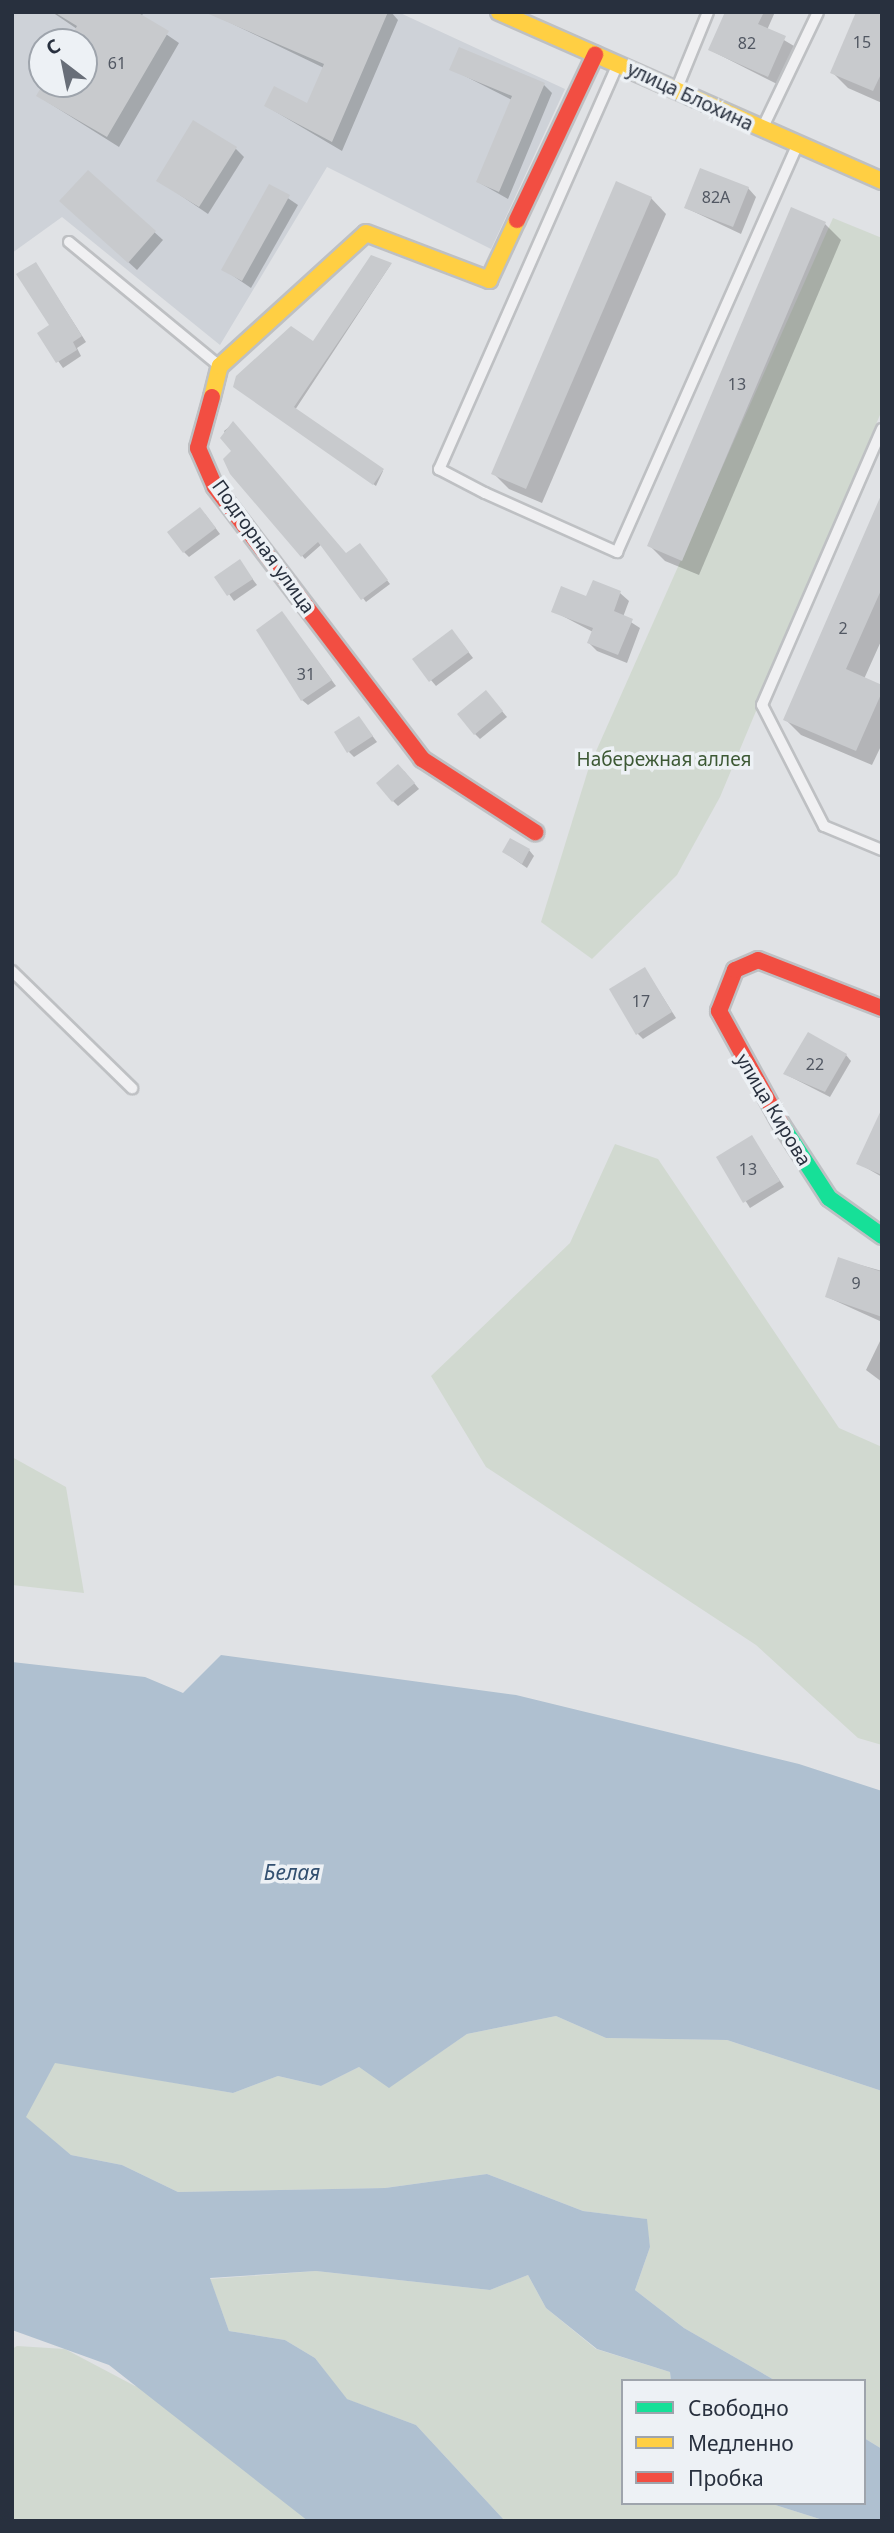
<!DOCTYPE html>
<html>
<head>
<meta charset="utf-8">
<style>
  body { margin:0 }
  #map { position:relative; width:894px; height:2533px; overflow:hidden; background:#e0e2e5; font-family:"Noto Sans",sans-serif }
  div>[style] { position:absolute }
  [style*='--x'] { left:calc(var(--x)*1px); top:calc(var(--y)*1px); width:calc(var(--w)*1px); rotate:calc(var(--a)*1deg) }
  .built>* { inset:0; background:#ced2d8 }
  .green>* { inset:0; background:#d1d9d0 }
  .water>* { inset:0; background:#afc0d0 }
  .shadow>* { inset:0; background:#0003 }
  .building>* { inset:0; background:#c8cacd }
  .roads { filter:drop-shadow(2px 0 #bec0c3) drop-shadow(-2px 0 #bec0c3) drop-shadow(0 2px #bec0c3) drop-shadow(0 -2px #bec0c3) }
  .lane>* { height:10px; margin:-5px; padding:0 5px; transform-origin:5px; border-radius:5px; background:#f0f0f2 }
  .fast>* { height:16px; margin:-8px; padding:0 8px; transform-origin:8px; border-radius:8px; background:#16e098 }
  .slow>* { height:16px; margin:-8px; padding:0 8px; transform-origin:8px; border-radius:8px; background:#ffcf43 }
  .jam>* { height:16px; margin:-8px; padding:0 8px; transform-origin:8px; border-radius:8px; background:#f24e42 }
  span { translate:-50% -50%; white-space:nowrap; text-align:center; line-height:1.15; -webkit-text-stroke:7px #edf1f5; paint-order:stroke }
  .number-label { font-size:16px; color:#515762 }
  .number-label span { -webkit-text-stroke-width:0 }
  .street-label { font-size:19px; color:#28303e }
  .park-label { font-size:19px; color:#3d5935 }
  .water-label { font-size:21px; color:#335070; font-style:italic }
  .frame { position:absolute; inset:0; border:14px solid #28303e; pointer-events:none }
  .legend { position:absolute; left:621px; top:2379px; width:245px; height:126px; box-sizing:border-box; background:#edf1f5; border:2px solid #9ea4ac; margin:0; padding:9px 12px; list-style:none; font-size:21px; color:#28303e }
  .legend li { display:flex; align-items:center; gap:14px; height:35px }
  .legend b { width:35px; border:2px solid #9ea4ac }
  .north { position:absolute; left:28px; top:28px; width:70px; height:70px; box-sizing:border-box; background:#edf1f5; border:2px solid #9ea4ac; border-radius:50%; rotate:328deg; font-size:19px; font-weight:700; line-height:28px; text-align:center; color:#28303e }
  .north::after { content:''; display:block; margin:auto; width:24px; height:32px; background:#686e78; clip-path:polygon(50% 0,100% 100%,50% 72%,0 100%) }
</style>
</head>
<body>
<div id="map">
  <div class="built">
    <div style="clip-path:polygon(evenodd,12px 12px,398px 12px,565px 89px,491px 249px,327px 167px,220px 345px,62px 217px,12px 253px,12px 12px,42px 42px,84px 42px,84px 84px,42px 84px,42px 42px)"></div>
  </div>
  <div class="green">
    <div style="clip-path:polygon(833px 218px,882px 238px,882px 410px,720px 797px,677px 875px,592px 959px,541px 922px,589px 767px)"></div>
    <div style="clip-path:polygon(615px 1144px,658px 1159px,839px 1428px,882px 1447px,882px 1745px,858px 1738px,756px 1645px,486px 1467px,431px 1376px,570px 1243px)"></div>
    <div style="clip-path:polygon(12px 1457px,66px 1487px,84px 1593px,12px 1585px)"></div>
    <div style="clip-path:polygon(556px 2016px,606px 2038px,727px 2040px,882px 2091px,882px 2449px,864px 2438px,864px 2381px,776px 2381px,684px 2328px,635px 2290px,650px 2247px,646px 2219px,583px 2211px,487px 2174px,385px 2188px,178px 2192px,122px 2165px,71px 2155px,25px 2117px,55px 2062px,233px 2093px,278px 2076px,321px 2086px,359px 2067px,389px 2087px,467px 2034px)"></div>
    <div style="clip-path:polygon(316px 2271px,490px 2290px,528px 2275px,546px 2308px,596px 2349px,670px 2372px,671px 2381px,623px 2381px,623px 2503px,769px 2503px,826px 2521px,505px 2521px,416px 2425px,346px 2399px,315px 2358px,285px 2340px,229px 2331px,210px 2279px)"></div>
    <div style="clip-path:polygon(17px 2346px,65px 2349px,135px 2386px,200px 2396px,337px 2521px,12px 2521px,12px 2349px)"></div>
  </div>
  <div class="water">
    <div style="clip-path:polygon(221px 1655px,516px 1695px,799px 1764px,882px 1791px,882px 2091px,727px 2040px,606px 2038px,556px 2016px,467px 2034px,389px 2088px,359px 2067px,321px 2086px,278px 2076px,233px 2093px,55px 2063px,26px 2117px,71px 2155px,122px 2165px,178px 2192px,385px 2188px,487px 2174px,583px 2211px,647px 2219px,650px 2247px,635px 2290px,684px 2328px,776px 2381px,671px 2381px,670px 2372px,597px 2349px,546px 2308px,528px 2275px,490px 2290px,316px 2271px,210px 2278px,229px 2331px,285px 2340px,315px 2358px,347px 2399px,416px 2425px,505px 2521px,308px 2521px,109px 2365px,12px 2330px,12px 1662px,145px 1677px,183px 1693px)"></div>
    <div style="clip-path:polygon(864px 2438px,882px 2449px,882px 2521px,826px 2521px,769px 2503px,864px 2503px)"></div>
  </div>
  <div class="shadow">
    <div style="clip-path:polygon(52px 12px,144px 12px,141px 17px,179px 43px,119px 147px,38px 96px,45px 84px,84px 84px,84px 42px,70px 42px,77px 29px)"></div>
    <div style="clip-path:polygon(391px 12px,398px 20px,342px 151px,266px 106px,308px 105px,324px 68px,212px 14px)"></div>
    <div style="clip-path:polygon(727px 12px,775px 12px,767px 30px,794px 46px,777px 84px,710px 50px)"></div>
    <div style="clip-path:polygon(882px 12px,882px 103px,848px 88px,832px 72px)"></div>
    <div style="clip-path:polygon(451px 69px,544px 85px,552px 93px,508px 199px,478px 182px,512px 100px)"></div>
    <div style="clip-path:polygon(235px 148px,244px 157px,208px 214px,158px 180px)"></div>
    <div style="clip-path:polygon(88px 172px,163px 240px,137px 270px,70px 209px)"></div>
    <div style="clip-path:polygon(270px 186px,298px 205px,251px 288px,223px 269px)"></div>
    <div style="clip-path:polygon(748px 188px,756px 197px,741px 234px,686px 208px)"></div>
    <div style="clip-path:polygon(651px 198px,666px 214px,542px 503px,509px 489px,493px 473px)"></div>
    <div style="clip-path:polygon(825px 224px,841px 240px,699px 575px,665px 561px,649px 545px)"></div>
    <div style="clip-path:polygon(36px 264px,86px 342px,77px 348px,81px 356px,63px 368px,39px 334px,51px 326px)"></div>
    <div style="clip-path:polygon(391px 264px,295px 410px,383px 471px,376px 486px,238px 389px,313px 343px)"></div>
    <div style="clip-path:polygon(233px 424px,346px 555px,362px 548px,390px 584px,366px 602px,322px 544px,305px 559px,231px 474px,234px 452px,224px 431px)"></div>
    <div style="clip-path:polygon(882px 497px,882px 639px,864px 679px,882px 686px,882px 744px,872px 765px,801px 735px,785px 719px)"></div>
    <div style="clip-path:polygon(205px 514px,220px 534px,189px 557px,184px 552px)"></div>
    <div style="clip-path:polygon(240px 562px,257px 585px,234px 601px,217px 577px)"></div>
    <div style="clip-path:polygon(594px 582px,620px 593px,629px 601px,623px 617px,640px 628px,627px 663px,597px 651px,589px 643px,593px 632px,553px 611px,587px 598px)"></div>
    <div style="clip-path:polygon(282px 613px,336px 686px,308px 705px,302px 700px)"></div>
    <div style="clip-path:polygon(457px 637px,473px 658px,436px 686px,414px 660px)"></div>
    <div style="clip-path:polygon(491px 698px,507px 717px,480px 739px,475px 734px)"></div>
    <div style="clip-path:polygon(359px 718px,377px 742px,354px 757px,349px 752px)"></div>
    <div style="clip-path:polygon(404px 771px,419px 789px,398px 806px,393px 801px)"></div>
    <div style="clip-path:polygon(529px 850px,534px 856px,527px 868px,504px 852px)"></div>
    <div style="clip-path:polygon(645px 969px,676px 1018px,643px 1039px,638px 1034px)"></div>
    <div style="clip-path:polygon(846px 1055px,851px 1061px,830px 1097px,785px 1074px)"></div>
    <div style="clip-path:polygon(752px 1137px,784px 1187px,750px 1208px,719px 1158px)"></div>
    <div style="clip-path:polygon(882px 1138px,882px 1177px,858px 1163px)"></div>
    <div style="clip-path:polygon(839px 1259px,882px 1271px,882px 1322px,827px 1297px)"></div>
    <div style="clip-path:polygon(882px 1337px,882px 1382px,866px 1370px)"></div>
  </div>
  <div class="building">
    <div style="clip-path:polygon(54px 12px,137px 12px,169px 31px,107px 137px,36px 96px,43px 84px,84px 84px,84px 42px,68px 42px,77px 26px)"></div>
    <div style="clip-path:polygon(204px 12px,388px 12px,332px 142px,264px 106px,274px 86px,307px 103px,324px 64px)"></div>
    <div style="clip-path:polygon(725px 12px,764px 12px,758px 24px,786px 36px,768px 77px,708px 50px)"></div>
    <div style="clip-path:polygon(856px 12px,882px 12px,882px 72px,873px 91px,830px 73px)"></div>
    <div style="clip-path:polygon(459px 47px,545px 83px,499px 192px,476px 182px,512px 96px,449px 70px)"></div>
    <div style="clip-path:polygon(193px 120px,237px 147px,199px 207px,156px 181px)"></div>
    <div style="clip-path:polygon(700px 168px,749px 187px,733px 227px,684px 208px)"></div>
    <div style="clip-path:polygon(88px 170px,156px 231px,128px 263px,59px 201px)"></div>
    <div style="clip-path:polygon(616px 181px,652px 197px,526px 489px,491px 474px)"></div>
    <div style="clip-path:polygon(269px 184px,290px 195px,242px 281px,221px 270px)"></div>
    <div style="clip-path:polygon(791px 207px,826px 222px,682px 561px,647px 546px)"></div>
    <div style="clip-path:polygon(371px 255px,392px 263px,294px 407px,384px 469px,373px 485px,233px 387px,236px 376px,291px 326px,313px 341px)"></div>
    <div style="clip-path:polygon(36px 262px,82px 336px,73px 342px,77px 350px,56px 363px,37px 333px,49px 325px,16px 274px)"></div>
    <div style="clip-path:polygon(233px 421px,346px 553px,360px 543px,388px 580px,361px 600px,318px 542px,301px 557px,230px 474px,223px 459px,231px 451px,220px 438px)"></div>
    <div style="clip-path:polygon(882px 493px,882px 588px,846px 669px,882px 685px,882px 692px,856px 751px,783px 720px)"></div>
    <div style="clip-path:polygon(200px 507px,216px 528px,183px 553px,167px 532px)"></div>
    <div style="clip-path:polygon(240px 559px,253px 579px,227px 596px,214px 577px)"></div>
    <div style="clip-path:polygon(593px 580px,621px 591px,614px 611px,633px 619px,618px 655px,587px 643px,593px 628px,551px 612px,561px 586px,586px 596px)"></div>
    <div style="clip-path:polygon(282px 611px,332px 680px,301px 701px,256px 630px)"></div>
    <div style="clip-path:polygon(452px 629px,469px 652px,429px 682px,412px 659px)"></div>
    <div style="clip-path:polygon(486px 690px,503px 711px,474px 735px,457px 714px)"></div>
    <div style="clip-path:polygon(359px 716px,373px 736px,347px 753px,334px 732px)"></div>
    <div style="clip-path:polygon(398px 764px,415px 783px,392px 802px,376px 783px)"></div>
    <div style="clip-path:polygon(510px 838px,530px 849px,522px 864px,502px 852px)"></div>
    <div style="clip-path:polygon(645px 967px,672px 1012px,636px 1035px,609px 989px)"></div>
    <div style="clip-path:polygon(808px 1032px,847px 1054px,825px 1092px,783px 1074px)"></div>
    <div style="clip-path:polygon(882px 1108px,882px 1175px,856px 1164px)"></div>
    <div style="clip-path:polygon(752px 1135px,780px 1181px,743px 1203px,716px 1157px)"></div>
    <div style="clip-path:polygon(838px 1257px,882px 1272px,882px 1317px,825px 1297px)"></div>
  </div>
  <div class="roads">
    <div class="lane">
      <div style="--x:617;--y:66;--w:441;--a:113.8"></div>
      <div style="--x:439;--y:469;--w:52;--a:27.6"></div>
      <div style="--x:485;--y:493;--w:145;--a:24.1"></div>
      <div style="--x:617;--y:552;--w:442;--a:-66.1"></div>
      <div style="--x:677;--y:88;--w:82;--a:-67.8"></div>
      <div style="--x:763;--y:127;--w:127;--a:-64.4"></div>
      <div style="--x:69;--y:242;--w:193;--a:39.5"></div>
      <div style="--x:882;--y:429;--w:301;--a:113.5"></div>
      <div style="--x:762;--y:705;--w:136;--a:62.9"></div>
      <div style="--x:824;--y:826;--w:63;--a:22.5"></div>
      <div style="--x:12;--y:971;--w:168;--a:44.3"></div>
    </div>
    <div class="fast">
      <div style="--x:781;--y:1124;--w:88;--a:57"></div>
      <div style="--x:829;--y:1198;--w:65;--a:35.6"></div>
    </div>
    <div class="slow">
      <div style="--x:499;--y:12;--w:419;--a:23.8"></div>
      <div style="--x:212;--y:397;--w:32;--a:-76"></div>
      <div style="--x:220;--y:366;--w:197;--a:-42.3"></div>
      <div style="--x:366;--y:233;--w:132;--a:20.9"></div>
      <div style="--x:489;--y:280;--w:66;--a:-65"></div>
    </div>
    <div class="jam">
      <div style="--x:517;--y:220;--w:183;--a:-64.7"></div>
      <div style="--x:212;--y:397;--w:53;--a:105.4"></div>
      <div style="--x:198;--y:448;--w:43;--a:66.4"></div>
      <div style="--x:215;--y:487;--w:342;--a:52.7"></div>
      <div style="--x:422;--y:759;--w:135;--a:32.9"></div>
      <div style="--x:781;--y:1124;--w:129;--a:-118.8"></div>
      <div style="--x:719;--y:1011;--w:44;--a:-68.7"></div>
      <div style="--x:735;--y:970;--w:25;--a:-23"></div>
      <div style="--x:758;--y:960;--w:133;--a:21.2"></div>
    </div>
  </div>
  <div class="number-label">
    <span style="left:862px;top:42px">15</span>
    <span style="left:747px;top:43px">82</span>
    <span style="left:117px;top:63px">61</span>
    <span style="left:716px;top:197px">82А</span>
    <span style="left:737px;top:384px">13</span>
    <span style="left:843px;top:628px">2</span>
    <span style="left:306px;top:674px">31</span>
    <span style="left:641px;top:1001px">17</span>
    <span style="left:815px;top:1064px">22</span>
    <span style="left:748px;top:1169px">13</span>
    <span style="left:856px;top:1283px">9</span>
  </div>
  <div class="street-label">
    <span style="left:690px;top:97px;rotate:25deg">улица Блохина</span>
    <span style="left:263px;top:547px;rotate:54deg">Подгорная улица</span>
    <span style="left:773px;top:1110px;rotate:59deg">улица Кирова</span>
  </div>
  <div class="park-label">
    <span style="left:664px;top:760px">Набережная аллея</span>
  </div>
  <div class="water-label">
    <span style="left:292px;top:1872px">Белая</span>
  </div>
  <div class="frame"></div>
  <ul class="legend">
  <li><b style="height:9px;background:#16e098"></b>Свободно</li>
  <li><b style="height:9px;background:#ffcf43"></b>Медленно</li>
  <li><b style="height:9px;background:#f24e42"></b>Пробка</li>
  </ul>
  <div class="north">С</div>
</div>
</body>
</html>
